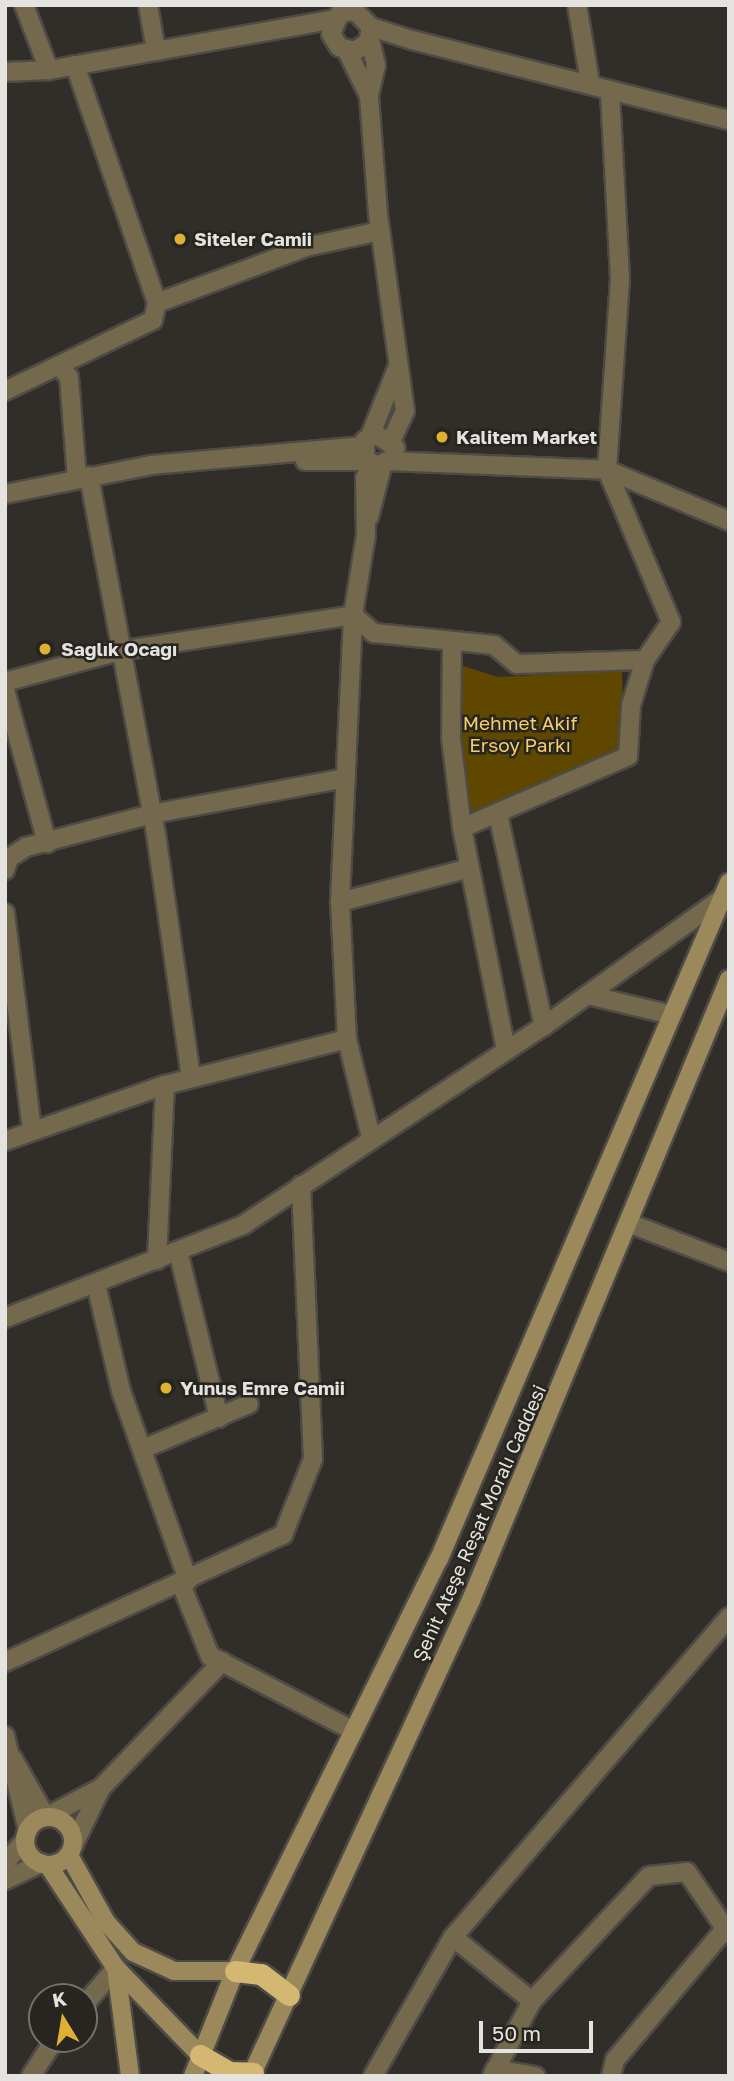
<!DOCTYPE html>
<html>
<head>
<meta charset="utf-8">
<style>
  body { margin:0 }
  #map { position:relative; width:734px; height:2081px; overflow:hidden; background:#312e29; font-family:"Golos Text",sans-serif }
  div>[style] { position:absolute }
  [style*='--x'] { left:calc(var(--x)*1px); top:calc(var(--y)*1px); width:calc(var(--w)*1px); rotate:calc(var(--a)*1deg) }
  .green>* { inset:0; background:#5f4700 }
  .roads { filter:drop-shadow(2px 0 #4e4b46) drop-shadow(-2px 0 #4e4b46) drop-shadow(0 2px #4e4b46) drop-shadow(0 -2px #4e4b46) }
  .street>* { height:18px; margin:-9px; padding:0 9px; transform-origin:9px; border-radius:9px; background:#74684d }
  .secondary>* { height:18px; margin:-9px; padding:0 9px; transform-origin:9px; border-radius:9px; background:#9b895c }
  .secondary>.ring { margin:-9px; padding:0; box-sizing:content-box; background:none; border:18px solid #9b895c; border-radius:50% }
  .highway>* { height:21px; margin:-10.5px; padding:0 10.5px; transform-origin:10.5px; border-radius:10.5px; background:#d4b771 }
  .dots>* { width:19px; height:19px; translate:-50% -50%; box-sizing:border-box; border:4px solid #27251f; border-radius:50% }
  span { translate:-50% -50%; white-space:nowrap; text-align:center; line-height:1.15; -webkit-text-stroke:5px #27251f; paint-order:stroke }
  .poi-label { font-size:19px; color:#e4e3df; font-weight:700 }
  .left { translate:0 -50%; text-align:left }
  .park-label { font-size:19px; color:#f5cd6a }
  .street-label { font-size:19px; color:#e4e3df }
  .frame { position:absolute; inset:0; border:7px solid #e4e3df; pointer-events:none }
  .north { position:absolute; left:28px; top:1983px; width:70px; height:70px; box-sizing:border-box; background:#27251f; border:2px solid #73716c; border-radius:50%; rotate:349deg; font-size:19px; font-weight:700; line-height:28px; text-align:center; color:#e4e3df }
  .north::after { content:''; display:block; margin:auto; width:24px; height:32px; background:#deb133; clip-path:polygon(50% 0,100% 100%,50% 72%,0 100%) }
  .scale { position:absolute; left:479px; top:2021px; width:114px; height:32px; box-sizing:border-box; border:4px solid #e4e3df; border-top:0; padding-left:9px; font-size:21px; line-height:24px; white-space:nowrap; color:#e4e3df; -webkit-text-stroke:5px #27251f; paint-order:stroke }
</style>
</head>
<body>
<div id="map">
  <div class="green">
    <div style="clip-path:polygon(463px 666px,498px 677px,622px 670px,623px 754px,472px 815px,457px 736px)"></div>
  </div>
  <div class="roads">
    <div class="street">
      <div style="--x:24;--y:5;--w:70;--a:69"></div>
      <div style="--x:148;--y:5;--w:47;--a:80.1"></div>
      <div style="--x:577;--y:5;--w:78;--a:80.4"></div>
      <div style="--x:371;--y:27;--w:15;--a:101"></div>
      <div style="--x:368;--y:42;--w:16;--a:145"></div>
      <div style="--x:355;--y:51;--w:16;--a:-166"></div>
      <div style="--x:339;--y:47;--w:15;--a:-122"></div>
      <div style="--x:331;--y:34;--w:23;--a:-67"></div>
      <div style="--x:340;--y:13;--w:15;--a:-8"></div>
      <div style="--x:355;--y:11;--w:23;--a:45"></div>
      <div style="--x:371;--y:27;--w:43;--a:17.6"></div>
      <div style="--x:412;--y:40;--w:327;--a:14.2"></div>
      <div style="--x:370;--y:39;--w:27;--a:77"></div>
      <div style="--x:376;--y:65;--w:32;--a:103"></div>
      <div style="--x:369;--y:96;--w:118;--a:85.6"></div>
      <div style="--x:378;--y:214;--w:199;--a:82.2"></div>
      <div style="--x:405;--y:411;--w:33;--a:115"></div>
      <div style="--x:347;--y:51;--w:50;--a:63.9"></div>
      <div style="--x:75;--y:65;--w:252;--a:71"></div>
      <div style="--x:5;--y:72;--w:44;--a:-2.6"></div>
      <div style="--x:49;--y:70;--w:290;--a:-10.1"></div>
      <div style="--x:61;--y:368;--w:12;--a:48"></div>
      <div style="--x:69;--y:377;--w:101;--a:85.5"></div>
      <div style="--x:5;--y:391;--w:164;--a:-25.6"></div>
      <div style="--x:153;--y:320;--w:17;--a:-77"></div>
      <div style="--x:157;--y:303;--w:159;--a:-20.6"></div>
      <div style="--x:306;--y:247;--w:76;--a:-12.2"></div>
      <div style="--x:370;--y:436;--w:75;--a:-68.2"></div>
      <div style="--x:365;--y:456;--w:16;--a:-90"></div>
      <div style="--x:365;--y:440;--w:13;--a:-29"></div>
      <div style="--x:376;--y:434;--w:24;--a:35"></div>
      <div style="--x:305;--y:461;--w:64;--a:0"></div>
      <div style="--x:387;--y:461;--w:220;--a:2.3"></div>
      <div style="--x:607;--y:470;--w:132;--a:22.7"></div>
      <div style="--x:89;--y:476;--w:364;--a:79.4"></div>
      <div style="--x:156;--y:834;--w:246;--a:81.8"></div>
      <div style="--x:5;--y:494;--w:149;--a:-11.2"></div>
      <div style="--x:151;--y:465;--w:213;--a:-5.1"></div>
      <div style="--x:369;--y:517;--w:56;--a:-75.5"></div>
      <div style="--x:452;--y:641;--w:97;--a:90.6"></div>
      <div style="--x:451;--y:738;--w:91;--a:83"></div>
      <div style="--x:462;--y:828;--w:226;--a:78.8"></div>
      <div style="--x:5;--y:682;--w:118;--a:-15.2"></div>
      <div style="--x:119;--y:651;--w:237;--a:-8.7"></div>
      <div style="--x:353;--y:615;--w:28;--a:41"></div>
      <div style="--x:374;--y:633;--w:121;--a:5.7"></div>
      <div style="--x:494;--y:645;--w:30;--a:40"></div>
      <div style="--x:517;--y:664;--w:128;--a:-1.8"></div>
      <div style="--x:5;--y:690;--w:159;--a:74.6"></div>
      <div style="--x:498;--y:814;--w:217;--a:77.8"></div>
      <div style="--x:462;--y:828;--w:181;--a:-23.4"></div>
      <div style="--x:628;--y:756;--w:51;--a:-86.6"></div>
      <div style="--x:631;--y:705;--w:47;--a:-72.7"></div>
      <div style="--x:645;--y:660;--w:46;--a:-55.6"></div>
      <div style="--x:671;--y:622;--w:165;--a:-112.8"></div>
      <div style="--x:607;--y:470;--w:192;--a:-86.1"></div>
      <div style="--x:620;--y:278;--w:184;--a:-93.1"></div>
      <div style="--x:5;--y:870;--w:13;--a:-72"></div>
      <div style="--x:9;--y:858;--w:20;--a:-33"></div>
      <div style="--x:26;--y:847;--w:130;--a:-14.7"></div>
      <div style="--x:152;--y:814;--w:197;--a:-10.5"></div>
      <div style="--x:340;--y:902;--w:134;--a:-14.7"></div>
      <div style="--x:5;--y:913;--w:218;--a:82.9"></div>
      <div style="--x:588;--y:995;--w:86;--a:13.4"></div>
      <div style="--x:371;--y:1137;--w:101;--a:-103.8"></div>
      <div style="--x:347;--y:1039;--w:137;--a:-92.9"></div>
      <div style="--x:340;--y:902;--w:287;--a:-87.4"></div>
      <div style="--x:353;--y:615;--w:81;--a:-80.8"></div>
      <div style="--x:366;--y:535;--w:57;--a:-91"></div>
      <div style="--x:365;--y:478;--w:17;--a:-65"></div>
      <div style="--x:5;--y:1141;--w:170;--a:-19.3"></div>
      <div style="--x:165;--y:1085;--w:188;--a:-14.2"></div>
      <div style="--x:631;--y:1224;--w:105;--a:21.2"></div>
      <div style="--x:178;--y:1251;--w:172;--a:76.2"></div>
      <div style="--x:157;--y:1260;--w:175;--a:-87.4"></div>
      <div style="--x:96;--y:1284;--w:110;--a:76.8"></div>
      <div style="--x:121;--y:1391;--w:201;--a:70.5"></div>
      <div style="--x:5;--y:1318;--w:256;--a:-21.3"></div>
      <div style="--x:243;--y:1225;--w:361;--a:-33.5"></div>
      <div style="--x:544;--y:1026;--w:219;--a:-35.7"></div>
      <div style="--x:143;--y:1449;--w:115;--a:-23"></div>
      <div style="--x:181;--y:1584;--w:78;--a:68.1"></div>
      <div style="--x:210;--y:1656;--w:162;--a:27.5"></div>
      <div style="--x:5;--y:1662;--w:306;--a:-24.6"></div>
      <div style="--x:283;--y:1535;--w:82;--a:-68.5"></div>
      <div style="--x:313;--y:1459;--w:274;--a:-92.5"></div>
      <div style="--x:5;--y:1736;--w:98;--a:76.4"></div>
      <div style="--x:13;--y:1759;--w:67;--a:60.4"></div>
      <div style="--x:46;--y:1817;--w:62;--a:-27.8"></div>
      <div style="--x:72;--y:1848;--w:67;--a:-64.2"></div>
      <div style="--x:101;--y:1788;--w:175;--a:-46.2"></div>
      <div style="--x:5;--y:1863;--w:32;--a:-49"></div>
      <div style="--x:5;--y:1880;--w:40;--a:-25"></div>
      <div style="--x:453;--y:1937;--w:102;--a:39"></div>
      <div style="--x:532;--y:2001;--w:171;--a:-46.9"></div>
      <div style="--x:649;--y:1876;--w:38;--a:-6"></div>
      <div style="--x:687;--y:1872;--w:75;--a:55.9"></div>
      <div style="--x:84;--y:2005;--w:49;--a:-49.1"></div>
      <div style="--x:495;--y:2069;--w:41;--a:9.9"></div>
      <div style="--x:31;--y:2076;--w:44;--a:-57"></div>
      <div style="--x:373;--y:2076;--w:160;--a:-60.1"></div>
      <div style="--x:453;--y:1937;--w:423;--a:-49.2"></div>
      <div style="--x:492;--y:2076;--w:85;--a:-61.9"></div>
      <div style="--x:611;--y:2076;--w:16;--a:-76"></div>
      <div style="--x:615;--y:2060;--w:170;--a:-50"></div>
    </div>
    <div class="secondary">
      <div class="ring" style="left:25px;top:1817px;width:30px;height:30px"></div>
      <div style="--x:69;--y:1855;--w:77;--a:61.1"></div>
      <div style="--x:106;--y:1922;--w:40;--a:48"></div>
      <div style="--x:133;--y:1952;--w:45;--a:24.9"></div>
      <div style="--x:174;--y:1971;--w:61;--a:0"></div>
      <div style="--x:48;--y:1865;--w:123;--a:56.6"></div>
      <div style="--x:116;--y:1968;--w:121;--a:46"></div>
      <div style="--x:116;--y:1968;--w:109;--a:82.6"></div>
      <div style="--x:193;--y:2076;--w:113;--a:-68.2"></div>
      <div style="--x:235;--y:1971;--w:460;--a:-63.7"></div>
      <div style="--x:439;--y:1559;--w:736;--a:-66.81"></div>
      <div style="--x:251;--y:2076;--w:524;--a:-65.19"></div>
      <div style="--x:471;--y:1600;--w:672;--a:-67.44"></div>
    </div>
    <div class="highway">
      <div style="--x:235;--y:1971;--w:26;--a:7"></div>
      <div style="--x:261;--y:1974;--w:35;--a:37"></div>
      <div style="--x:200;--y:2055;--w:34;--a:30"></div>
      <div style="--x:229;--y:2072;--w:24;--a:2"></div>
    </div>
  </div>
  <div class="dots">
    <div style="left:180px;top:239px;background:#deb133"></div>
    <div style="left:442px;top:437px;background:#deb133"></div>
    <div style="left:45px;top:649px;background:#deb133"></div>
    <div style="left:166px;top:1388px;background:#deb133"></div>
  </div>
  <div class="poi-label">
    <span class="left" style="left:194px;top:239px">Siteler Camii</span>
    <span class="left" style="left:456px;top:437px">Kalitem Market</span>
    <span class="left" style="left:61px;top:649px">Sağlık Ocağı</span>
    <span class="left" style="left:180px;top:1388px">Yunus Emre Camii</span>
  </div>
  <div class="park-label">
    <span style="left:520px;top:734px">Mehmet Akif<br>Ersoy Parkı</span>
  </div>
  <div class="street-label">
    <span style="left:479px;top:1523px;rotate:-66deg">Şehit Ateşe Reşat Moralı Caddesi</span>
  </div>
  <div class="frame"></div>
  <div class="north">K</div>
  <div class="scale">50 m</div>
</div>
</body>
</html>
